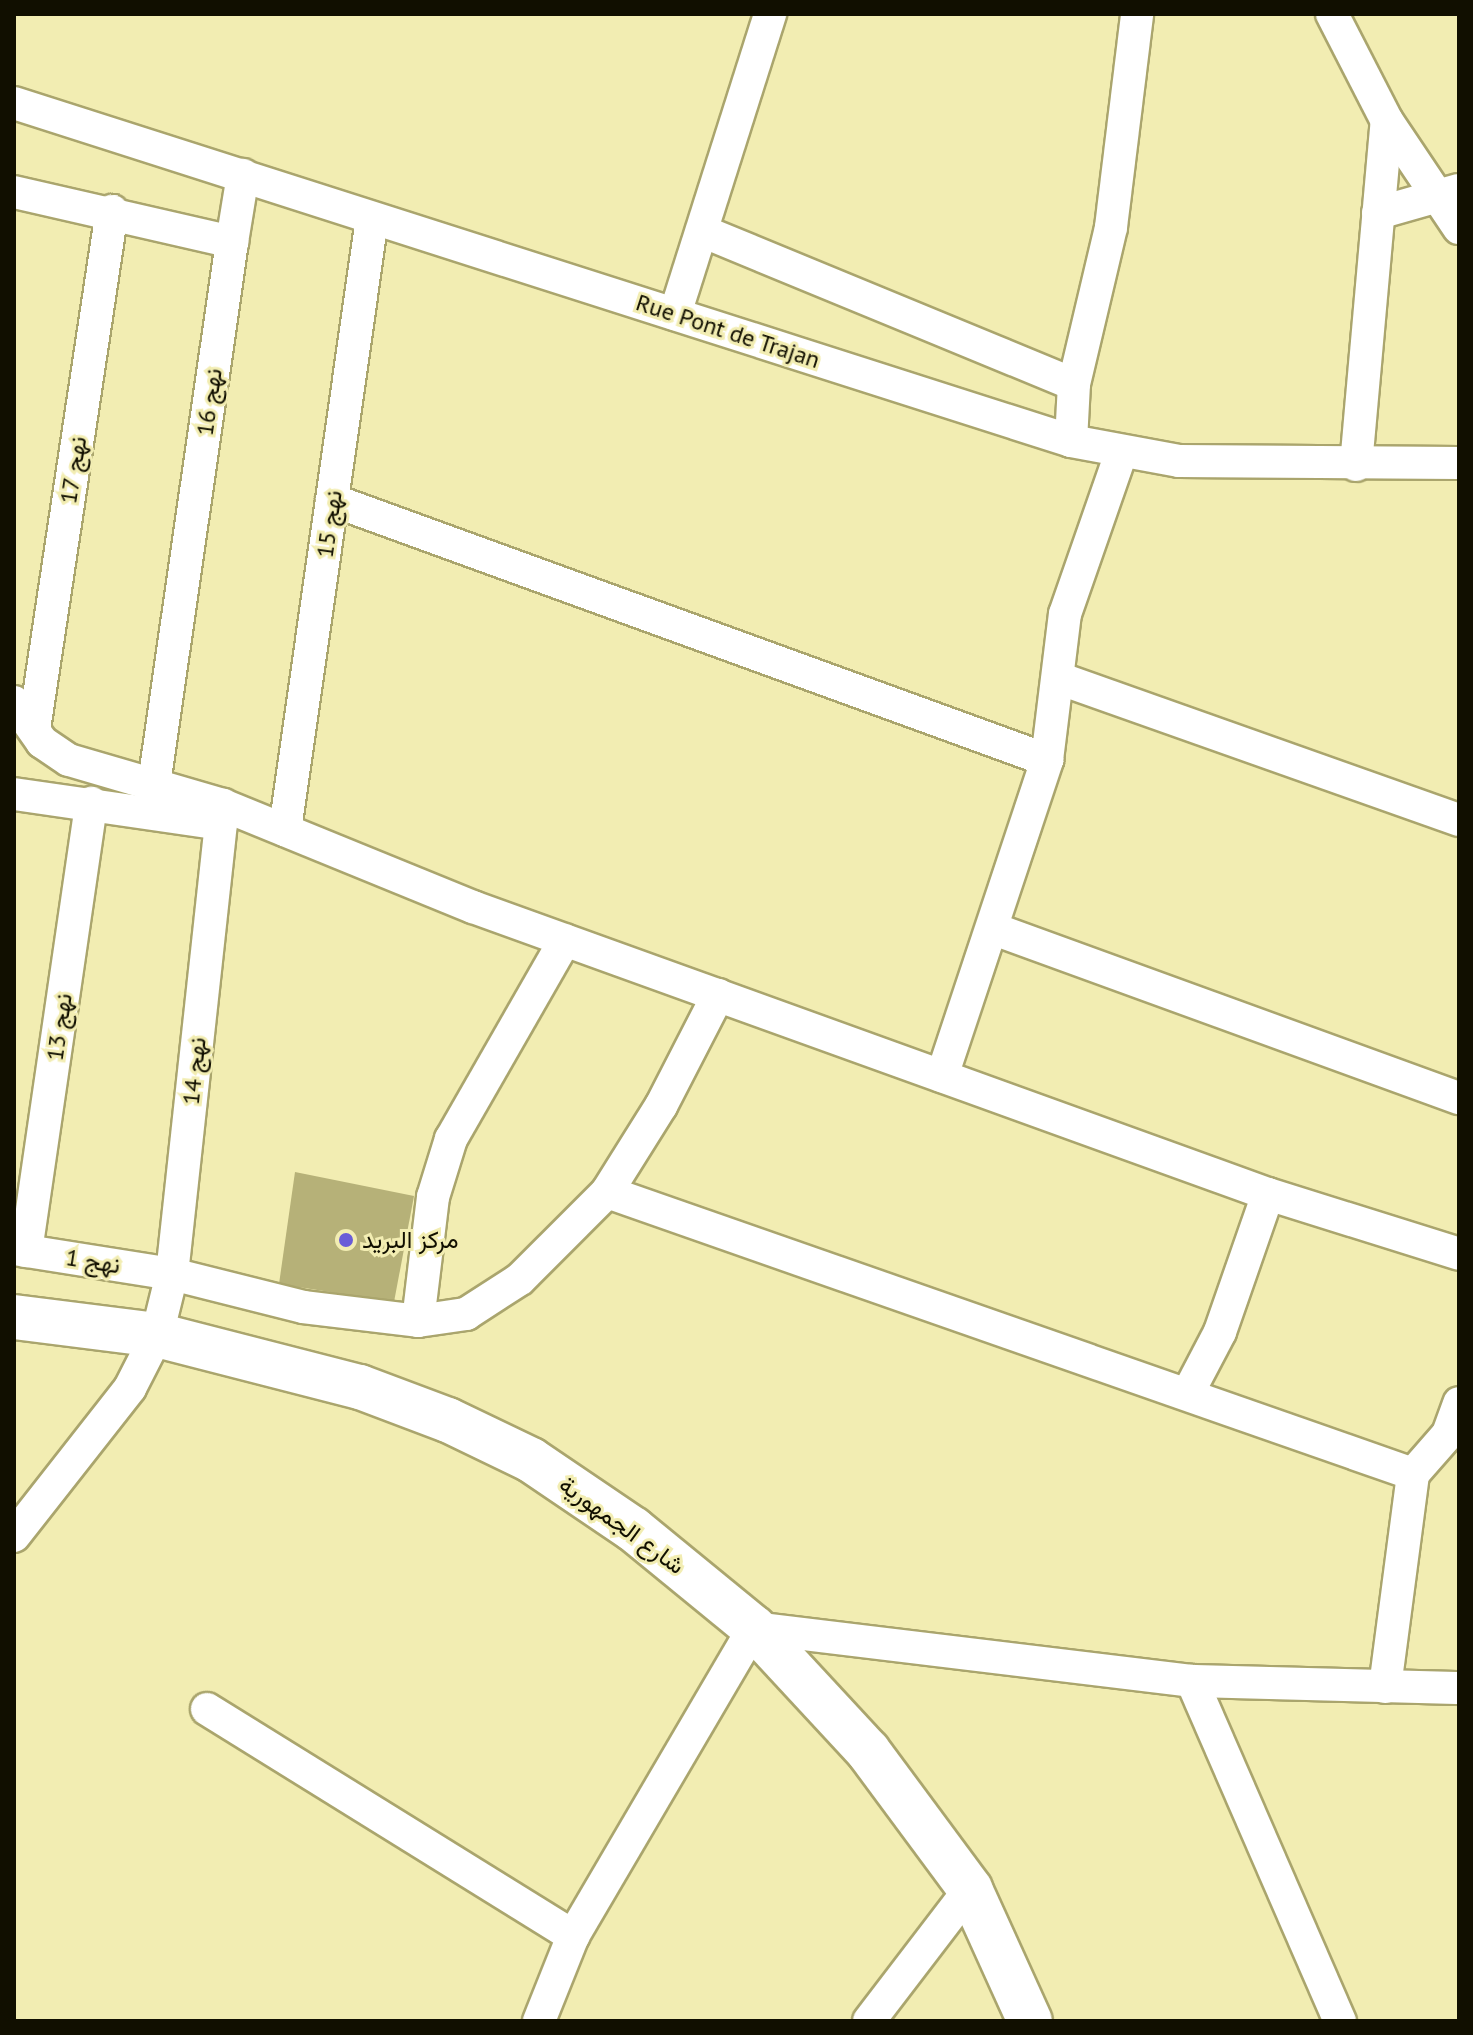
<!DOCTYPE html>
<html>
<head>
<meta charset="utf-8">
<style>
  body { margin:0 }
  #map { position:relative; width:1473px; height:2035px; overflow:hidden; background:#f2edb2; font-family:"PT Sans",Vazirmatn,sans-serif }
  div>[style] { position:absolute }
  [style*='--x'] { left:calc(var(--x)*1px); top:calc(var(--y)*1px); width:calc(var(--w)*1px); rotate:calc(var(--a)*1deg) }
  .building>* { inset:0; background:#b6b178 }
  .roads { filter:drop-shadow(2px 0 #aaa56d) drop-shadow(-2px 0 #aaa56d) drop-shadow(0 2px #aaa56d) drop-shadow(0 -2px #aaa56d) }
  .minor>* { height:32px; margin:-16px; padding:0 16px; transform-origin:16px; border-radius:16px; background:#fff }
  .secondary>* { height:44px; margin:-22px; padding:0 22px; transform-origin:22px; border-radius:22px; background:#fff }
  .dots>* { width:22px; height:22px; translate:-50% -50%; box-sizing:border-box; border:4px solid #f2edb2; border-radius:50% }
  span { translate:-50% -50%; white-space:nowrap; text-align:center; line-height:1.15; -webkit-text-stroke:6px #f2edb2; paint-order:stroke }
  .street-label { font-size:24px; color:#110f00 }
  .poi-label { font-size:24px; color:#110f00 }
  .left { translate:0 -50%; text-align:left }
  .frame { position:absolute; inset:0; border:16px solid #110f00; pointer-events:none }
</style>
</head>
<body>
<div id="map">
  <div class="building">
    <div style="clip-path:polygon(295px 1172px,414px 1196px,394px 1302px,279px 1284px)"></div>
  </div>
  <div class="roads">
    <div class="minor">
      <div style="--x:1332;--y:14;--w:120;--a:62.8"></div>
      <div style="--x:1387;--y:121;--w:129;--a:56.1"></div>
      <div style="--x:14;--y:103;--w:1110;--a:17.73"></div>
      <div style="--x:1071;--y:441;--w:110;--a:10.5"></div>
      <div style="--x:1179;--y:461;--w:280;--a:0.4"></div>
      <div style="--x:14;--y:192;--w:224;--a:12.9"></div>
      <div style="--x:232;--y:242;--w:548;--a:98.19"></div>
      <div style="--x:1378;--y:213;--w:84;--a:-15.9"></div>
      <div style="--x:702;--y:231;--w:402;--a:22.4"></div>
      <div style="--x:232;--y:242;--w:68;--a:-80.7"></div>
      <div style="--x:675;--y:314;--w:315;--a:-72.4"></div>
      <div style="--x:1071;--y:441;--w:57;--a:-87"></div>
      <div style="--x:1074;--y:384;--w:161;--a:-76.7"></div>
      <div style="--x:1111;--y:227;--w:215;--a:-83"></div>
      <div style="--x:1356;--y:465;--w:345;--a:-84.9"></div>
      <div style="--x:332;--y:500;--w:761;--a:19.98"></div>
      <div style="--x:1058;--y:678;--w:425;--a:19.5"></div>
      <div style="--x:14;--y:702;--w:49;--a:55"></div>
      <div style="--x:42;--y:742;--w:32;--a:34"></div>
      <div style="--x:69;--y:760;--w:160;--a:16.3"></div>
      <div style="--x:223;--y:805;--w:270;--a:22.2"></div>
      <div style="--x:473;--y:907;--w:845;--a:19.85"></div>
      <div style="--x:1268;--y:1194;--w:146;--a:109.2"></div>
      <div style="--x:1220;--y:1332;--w:67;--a:117.7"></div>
      <div style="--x:34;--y:729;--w:524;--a:-81.44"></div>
      <div style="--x:14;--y:794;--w:209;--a:8.2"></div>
      <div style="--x:285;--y:830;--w:617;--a:-81.9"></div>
      <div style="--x:994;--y:929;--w:495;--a:20"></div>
      <div style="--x:942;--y:1076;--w:333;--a:-71.6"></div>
      <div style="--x:1047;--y:760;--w:147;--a:-83"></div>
      <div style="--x:1065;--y:614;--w:170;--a:-70.8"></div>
      <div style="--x:607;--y:1192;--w:854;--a:19.28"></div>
      <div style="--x:1268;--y:1194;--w:200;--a:17.4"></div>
      <div style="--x:14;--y:1249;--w:160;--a:9"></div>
      <div style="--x:172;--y:1274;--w:135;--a:14.1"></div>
      <div style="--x:303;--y:1307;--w:116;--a:6.9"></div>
      <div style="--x:418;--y:1321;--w:49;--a:-8.3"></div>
      <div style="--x:466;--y:1314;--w:64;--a:-32.9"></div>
      <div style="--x:520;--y:1279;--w:123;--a:-45"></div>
      <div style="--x:607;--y:1192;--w:102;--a:-57.9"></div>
      <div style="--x:661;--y:1106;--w:125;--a:-62.8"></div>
      <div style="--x:26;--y:1251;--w:453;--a:-81.7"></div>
      <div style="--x:418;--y:1321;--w:125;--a:-83.1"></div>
      <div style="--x:433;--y:1197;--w:61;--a:-72.8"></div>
      <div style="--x:451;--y:1139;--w:229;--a:-60.2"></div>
      <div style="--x:14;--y:1536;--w:188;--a:-51.9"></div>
      <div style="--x:130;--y:1388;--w:59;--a:-63"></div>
      <div style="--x:157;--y:1335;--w:63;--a:-76.2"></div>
      <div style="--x:172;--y:1274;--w:472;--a:-83.8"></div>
      <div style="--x:1192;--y:1681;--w:371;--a:66.5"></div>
      <div style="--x:1385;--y:1687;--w:215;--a:-82.5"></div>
      <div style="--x:1413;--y:1474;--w:53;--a:-48.8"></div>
      <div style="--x:1448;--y:1434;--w:33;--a:-70"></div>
      <div style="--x:207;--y:1709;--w:431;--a:31.8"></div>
      <div style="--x:539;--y:2021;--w:92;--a:-68.2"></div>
      <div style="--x:573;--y:1936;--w:357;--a:-59.6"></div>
      <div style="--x:754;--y:1628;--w:441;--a:6.9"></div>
      <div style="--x:1192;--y:1681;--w:267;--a:1.5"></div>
      <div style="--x:869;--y:2021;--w:166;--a:-52.6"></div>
    </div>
    <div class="secondary">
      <div style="--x:14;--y:1317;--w:144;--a:7.2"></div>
      <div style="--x:157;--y:1335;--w:210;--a:14.4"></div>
      <div style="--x:360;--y:1387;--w:94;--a:20.6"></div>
      <div style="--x:448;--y:1420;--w:92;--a:25.7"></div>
      <div style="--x:531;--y:1460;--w:123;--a:34.1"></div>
      <div style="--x:633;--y:1529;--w:156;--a:39.3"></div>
      <div style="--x:754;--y:1628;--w:168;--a:47.2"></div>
      <div style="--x:868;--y:1751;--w:172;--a:53.5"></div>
      <div style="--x:970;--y:1889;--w:145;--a:65.6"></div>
    </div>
  </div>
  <div class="dots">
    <div style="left:346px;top:1240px;background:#6a5dd7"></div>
  </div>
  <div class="street-label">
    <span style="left:728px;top:331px;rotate:18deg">Rue Pont de Trajan</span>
    <span style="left:209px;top:402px;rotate:-82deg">نهج 16</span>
    <span style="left:73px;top:470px;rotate:-81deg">نهج 17</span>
    <span style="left:329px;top:524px;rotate:-82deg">نهج 15</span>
    <span style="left:59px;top:1027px;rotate:-82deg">نهج 13</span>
    <span style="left:194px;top:1071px;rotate:-84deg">نهج 14</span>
    <span style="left:93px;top:1261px;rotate:9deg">نهج 1</span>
    <span style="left:622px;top:1525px;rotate:36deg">شارع الجمهورية</span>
  </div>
  <div class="poi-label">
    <span class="left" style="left:362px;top:1240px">مركز البريد</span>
  </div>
  <div class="frame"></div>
</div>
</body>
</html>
